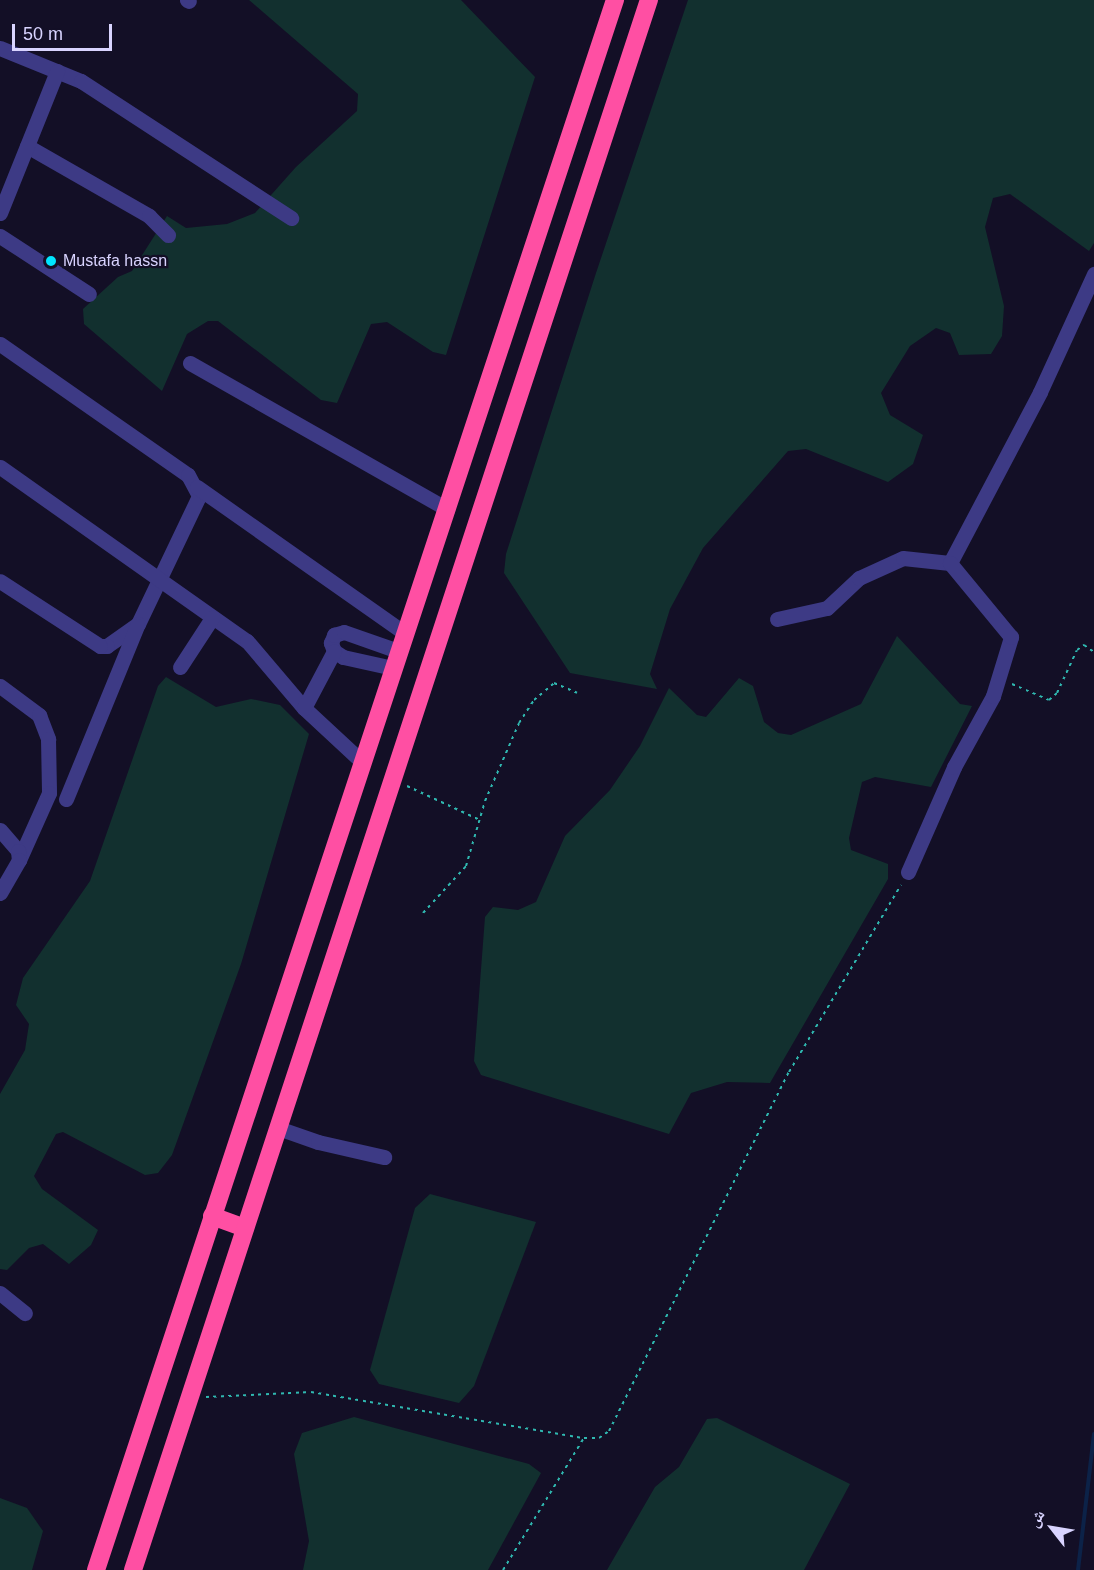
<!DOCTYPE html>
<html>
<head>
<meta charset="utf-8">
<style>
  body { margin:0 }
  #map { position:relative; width:1094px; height:1570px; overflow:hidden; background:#130f26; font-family:Arial,"Noto Naskh Arabic",sans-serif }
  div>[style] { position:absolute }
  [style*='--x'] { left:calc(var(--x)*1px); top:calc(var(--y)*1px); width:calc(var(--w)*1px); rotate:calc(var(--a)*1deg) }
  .green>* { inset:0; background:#12302f }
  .stream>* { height:4px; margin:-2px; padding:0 2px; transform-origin:2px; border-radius:2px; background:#0c2248 }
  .path>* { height:2px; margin-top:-1px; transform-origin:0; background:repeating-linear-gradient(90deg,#2fb8b0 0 3px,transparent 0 7.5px) }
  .minor>* { height:15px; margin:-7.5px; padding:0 7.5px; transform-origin:7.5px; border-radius:7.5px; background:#3d3a85 }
  .highway>* { height:18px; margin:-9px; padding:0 9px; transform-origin:9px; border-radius:9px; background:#ff4fa3 }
  .dots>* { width:16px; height:16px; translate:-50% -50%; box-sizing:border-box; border:3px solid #130f26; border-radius:50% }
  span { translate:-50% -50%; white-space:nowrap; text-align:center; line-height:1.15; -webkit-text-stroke:4.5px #130f26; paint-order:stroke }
  .poi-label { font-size:16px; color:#d9d4ff }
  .left { translate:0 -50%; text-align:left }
  .north { position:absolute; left:1022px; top:1498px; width:60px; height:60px; -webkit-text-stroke:4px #130f26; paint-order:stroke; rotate:301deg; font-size:16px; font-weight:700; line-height:24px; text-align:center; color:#d9d4ff }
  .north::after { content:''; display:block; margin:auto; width:21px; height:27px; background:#d9d4ff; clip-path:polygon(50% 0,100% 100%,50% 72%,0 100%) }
  .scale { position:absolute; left:12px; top:24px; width:100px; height:27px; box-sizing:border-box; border:3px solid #d9d4ff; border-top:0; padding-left:8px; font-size:18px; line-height:21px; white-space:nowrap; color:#d9d4ff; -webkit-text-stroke:4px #130f26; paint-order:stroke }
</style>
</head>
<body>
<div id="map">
  <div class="green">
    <div style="clip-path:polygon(249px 0,461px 0,535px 77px,446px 355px,433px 352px,387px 322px,371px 324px,337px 403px,321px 400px,218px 321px,208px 321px,187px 334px,162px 391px,84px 324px,83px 309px,118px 277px,132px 271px,167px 216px,186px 228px,227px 224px,255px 213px,296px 167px,357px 111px,358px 94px)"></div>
    <div style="clip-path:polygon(688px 0,1094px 0,1094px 243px,1089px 251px,1010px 194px,993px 198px,985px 227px,1004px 306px,1002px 336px,991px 354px,959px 355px,950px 333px,936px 328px,910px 346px,881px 393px,890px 415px,923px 435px,913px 464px,888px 482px,806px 449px,788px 451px,703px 548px,670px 609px,650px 674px,657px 689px,570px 673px,504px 573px,506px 554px,596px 273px)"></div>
    <div style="clip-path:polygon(897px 636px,960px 704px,972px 706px,931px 787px,875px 777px,862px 782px,849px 838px,851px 850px,888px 864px,888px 879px,770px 1083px,727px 1082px,691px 1093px,669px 1134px,481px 1075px,474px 1061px,485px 917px,493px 907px,518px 910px,536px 902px,565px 836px,610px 790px,640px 746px,669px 688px,697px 715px,706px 717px,739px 678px,753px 686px,764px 722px,778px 733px,791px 735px,861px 704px)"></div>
    <div style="clip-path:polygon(166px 677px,216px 707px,251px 699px,280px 705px,309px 734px,241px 964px,172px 1155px,158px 1173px,145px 1175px,63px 1132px,56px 1134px,34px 1176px,42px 1189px,98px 1230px,91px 1245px,69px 1264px,43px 1244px,29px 1248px,7px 1270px,0 1269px,0 1094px,25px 1050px,29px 1024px,16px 1005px,23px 978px,90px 881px,158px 686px)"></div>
    <div style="clip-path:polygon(430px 1194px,536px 1222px,474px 1386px,459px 1403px,379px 1384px,370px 1370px,415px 1208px)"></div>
    <div style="clip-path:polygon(354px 1417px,529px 1464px,541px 1473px,488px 1570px,303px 1570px,309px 1541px,294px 1454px,302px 1433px)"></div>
    <div style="clip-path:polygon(717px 1418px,850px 1484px,804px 1570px,607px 1570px,655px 1487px,679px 1467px,707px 1419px)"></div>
    <div style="clip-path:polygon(0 1498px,27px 1508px,43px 1531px,32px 1570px,0 1570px)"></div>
  </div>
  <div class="stream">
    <div style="--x:1078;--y:1570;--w:137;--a:-83.3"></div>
  </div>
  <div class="path">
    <div style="--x:1012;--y:684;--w:40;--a:23.4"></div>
    <div style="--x:1049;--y:700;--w:11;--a:-41"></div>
    <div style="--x:1057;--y:693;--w:47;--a:-65.1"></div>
    <div style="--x:1077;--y:650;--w:9;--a:-36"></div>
    <div style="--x:1084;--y:645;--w:12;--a:35"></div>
    <div style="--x:407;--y:786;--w:81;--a:25"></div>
    <div style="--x:423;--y:913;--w:64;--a:-47.5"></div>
    <div style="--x:466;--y:866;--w:68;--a:-73.7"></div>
    <div style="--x:485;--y:801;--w:85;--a:-66.4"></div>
    <div style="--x:519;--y:723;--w:27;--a:-57"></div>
    <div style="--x:534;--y:700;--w:26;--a:-40"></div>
    <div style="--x:554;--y:683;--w:25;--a:23"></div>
    <div style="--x:206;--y:1397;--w:105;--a:-2.7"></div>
    <div style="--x:311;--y:1392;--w:277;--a:9.6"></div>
    <div style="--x:584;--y:1438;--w:15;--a:0"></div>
    <div style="--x:599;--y:1438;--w:12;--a:-35"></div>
    <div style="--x:609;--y:1431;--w:402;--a:-63.4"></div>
    <div style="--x:789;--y:1072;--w:218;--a:-59.1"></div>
    <div style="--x:503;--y:1570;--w:155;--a:-58.5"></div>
  </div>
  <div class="minor">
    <div style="--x:187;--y:0;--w:2;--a:27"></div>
    <div style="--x:0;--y:48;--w:87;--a:22.2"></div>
    <div style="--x:81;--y:81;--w:251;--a:33.1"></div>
    <div style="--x:27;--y:146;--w:141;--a:29.8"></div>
    <div style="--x:149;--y:216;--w:27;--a:45"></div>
    <div style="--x:0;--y:213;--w:153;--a:-68.1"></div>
    <div style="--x:0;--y:236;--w:106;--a:33.1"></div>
    <div style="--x:0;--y:344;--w:229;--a:34.9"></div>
    <div style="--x:188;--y:475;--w:24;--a:62"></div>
    <div style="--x:199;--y:496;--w:142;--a:115.5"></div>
    <div style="--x:138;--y:624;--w:38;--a:145"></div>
    <div style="--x:107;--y:646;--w:7;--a:180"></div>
    <div style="--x:100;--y:646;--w:119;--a:-147"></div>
    <div style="--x:190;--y:363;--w:296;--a:29.6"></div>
    <div style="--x:0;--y:467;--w:302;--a:35.2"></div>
    <div style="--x:247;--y:641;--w:88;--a:49.6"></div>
    <div style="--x:304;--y:708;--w:78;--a:42.9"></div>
    <div style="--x:197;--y:487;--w:254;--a:35.1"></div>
    <div style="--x:777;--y:619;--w:51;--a:-12.4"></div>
    <div style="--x:827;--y:608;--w:44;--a:-43.2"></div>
    <div style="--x:859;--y:578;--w:48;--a:-24.4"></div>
    <div style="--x:903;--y:558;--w:47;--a:6.1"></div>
    <div style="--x:950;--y:563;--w:193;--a:-62.2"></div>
    <div style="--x:1040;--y:392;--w:130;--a:-65.4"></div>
    <div style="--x:180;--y:667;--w:59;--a:-56.9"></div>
    <div style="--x:393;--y:668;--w:51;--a:-167.6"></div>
    <div style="--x:343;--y:657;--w:11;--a:-146"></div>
    <div style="--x:334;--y:651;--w:9;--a:-111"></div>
    <div style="--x:331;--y:643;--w:9;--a:-69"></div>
    <div style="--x:334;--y:635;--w:10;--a:-17"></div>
    <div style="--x:344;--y:632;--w:57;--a:19.4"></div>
    <div style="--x:0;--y:686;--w:49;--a:36.6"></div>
    <div style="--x:39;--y:715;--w:26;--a:69"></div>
    <div style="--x:48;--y:739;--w:54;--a:88.9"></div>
    <div style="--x:49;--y:793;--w:73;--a:114.1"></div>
    <div style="--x:304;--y:708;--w:64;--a:-62.2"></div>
    <div style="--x:66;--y:799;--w:187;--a:-67.7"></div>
    <div style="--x:0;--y:830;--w:28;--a:49"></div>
    <div style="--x:18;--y:851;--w:9;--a:84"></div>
    <div style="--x:19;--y:860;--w:38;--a:120"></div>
    <div style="--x:908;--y:872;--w:115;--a:-66.3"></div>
    <div style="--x:954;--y:767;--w:81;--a:-61.2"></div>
    <div style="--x:993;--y:696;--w:62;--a:-73"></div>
    <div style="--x:1011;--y:637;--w:96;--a:-129.5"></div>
    <div style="--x:278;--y:1128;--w:42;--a:19.3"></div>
    <div style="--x:318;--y:1142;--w:68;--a:12.8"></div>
    <div style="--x:0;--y:1293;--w:32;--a:39"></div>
  </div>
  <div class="highway">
    <div style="--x:212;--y:1216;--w:35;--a:20"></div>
    <div style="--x:96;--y:1570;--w:1654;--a:-71.71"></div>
    <div style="--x:133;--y:1570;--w:1653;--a:-71.81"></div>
  </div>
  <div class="dots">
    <div style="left:51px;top:261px;background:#00e5ff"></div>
  </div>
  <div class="poi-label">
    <span class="left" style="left:63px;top:261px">Mustafa hassn</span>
  </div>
  <div class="north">ش</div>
  <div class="scale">50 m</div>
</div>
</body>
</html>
